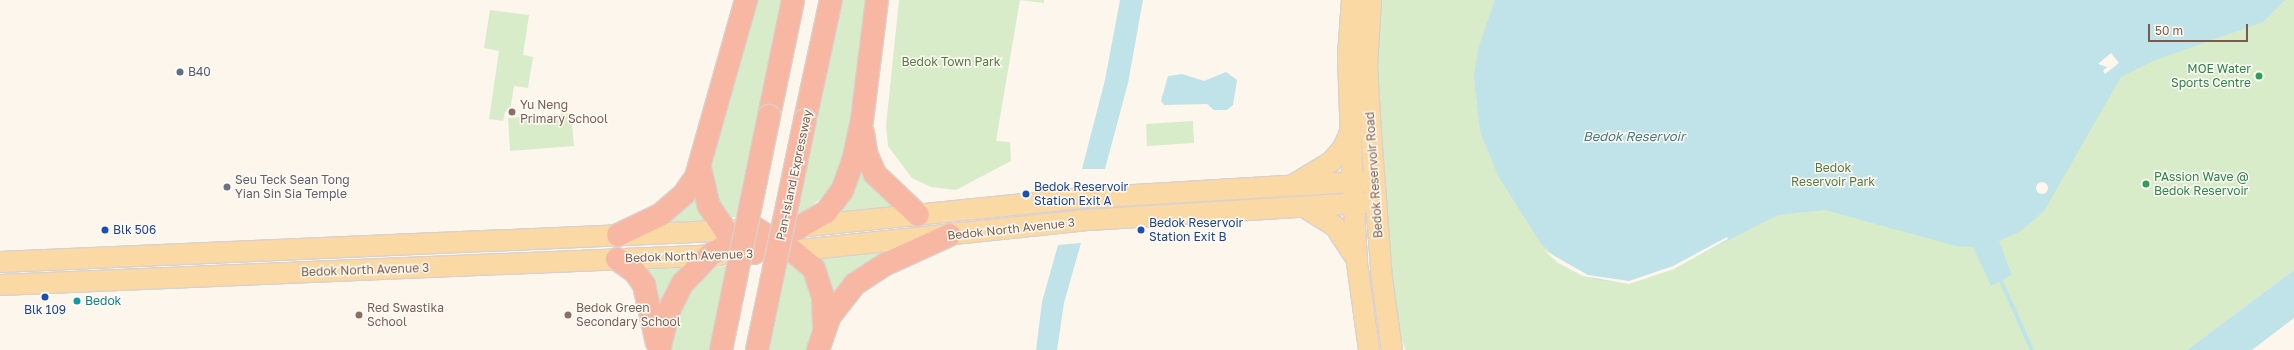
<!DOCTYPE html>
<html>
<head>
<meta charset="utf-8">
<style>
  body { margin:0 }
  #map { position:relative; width:2294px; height:350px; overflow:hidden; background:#fdf6ec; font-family:"Golos Text",sans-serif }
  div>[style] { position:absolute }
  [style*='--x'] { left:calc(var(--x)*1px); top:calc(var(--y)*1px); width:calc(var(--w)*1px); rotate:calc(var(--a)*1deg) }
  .green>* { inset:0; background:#d8ecc9 }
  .water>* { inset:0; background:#bfe3e8 }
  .pier>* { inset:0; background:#fdf6ec }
  .round { border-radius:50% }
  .stream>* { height:4px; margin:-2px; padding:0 2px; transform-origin:2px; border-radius:2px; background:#bfe3e8 }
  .roads { filter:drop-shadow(1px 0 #dad1cd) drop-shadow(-1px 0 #dad1cd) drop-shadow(0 1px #dad1cd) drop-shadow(0 -1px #dad1cd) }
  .major>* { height:20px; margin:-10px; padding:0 10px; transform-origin:10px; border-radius:10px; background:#fbd9a5 }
  .highway>* { height:22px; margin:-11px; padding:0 11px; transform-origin:11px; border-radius:11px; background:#f7b7a3 }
  .bridges { filter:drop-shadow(1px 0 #dad1cd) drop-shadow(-1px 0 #dad1cd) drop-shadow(0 1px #dad1cd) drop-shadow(0 -1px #dad1cd) }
  .highway-bridge>* { height:22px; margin:-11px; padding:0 11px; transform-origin:11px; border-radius:11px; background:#f7b7a3 }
  .dots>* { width:11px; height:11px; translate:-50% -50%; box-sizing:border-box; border:2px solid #fffaf3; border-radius:50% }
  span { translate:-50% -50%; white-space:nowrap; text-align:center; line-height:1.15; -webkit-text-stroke:3px #fffaf3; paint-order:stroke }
  .park-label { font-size:12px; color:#537a41 }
  .leisure-label { font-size:12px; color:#27864d }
  .right { translate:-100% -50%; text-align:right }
  .left { translate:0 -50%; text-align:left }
  .service-label { font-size:12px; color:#4e5e75 }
  .education-label { font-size:12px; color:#785e54 }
  .street-label { font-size:12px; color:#7a5c4d }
  .worship-label { font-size:12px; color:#5b616d }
  .transit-label { font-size:12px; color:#164399 }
  .culture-label { font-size:12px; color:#0d838f }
  .water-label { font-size:13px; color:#437c86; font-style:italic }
  .scale { position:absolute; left:2148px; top:24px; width:100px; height:18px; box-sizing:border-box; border:2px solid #7a5c4d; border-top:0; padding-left:5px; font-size:12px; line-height:14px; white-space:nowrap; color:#7a5c4d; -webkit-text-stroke:3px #fffaf3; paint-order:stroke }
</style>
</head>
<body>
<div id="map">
  <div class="green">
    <div style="clip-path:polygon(747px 0,793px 0,748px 217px,717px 218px,704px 187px)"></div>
    <div style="clip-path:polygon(830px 0,877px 0,864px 142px,918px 215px,805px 227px,834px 203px,820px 199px,798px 216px,786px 216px)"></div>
    <div style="clip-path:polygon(899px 0,1044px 0,1044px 3px,1020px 0,996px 141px,1010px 142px,1011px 161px,956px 190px,931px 187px,912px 178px,888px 146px,886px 126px)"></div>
    <div style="clip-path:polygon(1376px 0,2294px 0,2294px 270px,2187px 350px,1406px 350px,1391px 316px,1376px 134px)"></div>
    <div style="clip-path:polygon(490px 10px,529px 15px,523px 55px,533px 57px,528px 88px,514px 86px,510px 111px,505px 112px,503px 121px,489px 119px,499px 51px,484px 48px)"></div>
    <div style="clip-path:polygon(571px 113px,574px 146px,510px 151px,508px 118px)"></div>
    <div style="clip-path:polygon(1193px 121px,1194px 143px,1147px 146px,1146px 124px)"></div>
    <div style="clip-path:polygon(700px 170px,724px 230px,638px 229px)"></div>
    <div style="clip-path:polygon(947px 236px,880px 267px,818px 350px,758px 350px,776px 264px,791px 263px,796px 252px)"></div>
    <div style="clip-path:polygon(710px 255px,700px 279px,714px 267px,738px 265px,721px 350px,657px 350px,631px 268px)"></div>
  </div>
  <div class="water">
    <div style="clip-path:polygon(1120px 0,1143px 0,1128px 83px,1105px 169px,1082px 169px,1105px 80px)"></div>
    <div style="clip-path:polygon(1495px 0,2285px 0,2263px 22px,2153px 61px,2121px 77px,2044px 211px,2021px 231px,1999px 241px,2012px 275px,1991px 286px,1973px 247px,1956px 246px,1825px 210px,1778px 215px,1674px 268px,1629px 283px,1598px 280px,1569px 268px,1542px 245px,1498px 176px,1480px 131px,1474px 77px,1478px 49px)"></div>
    <div style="clip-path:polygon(1226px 72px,1237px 80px,1233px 105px,1227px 110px,1214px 110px,1207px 104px,1164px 105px,1161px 101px,1168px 76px,1182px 74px,1204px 81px)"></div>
    <div style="clip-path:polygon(1081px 243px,1064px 303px,1057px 350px,1036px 350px,1042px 302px,1058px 245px)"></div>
    <div style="clip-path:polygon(2294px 270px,2294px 318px,2252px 350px,2187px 350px)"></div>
  </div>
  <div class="pier">
    <div style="clip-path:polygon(2111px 53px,2119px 63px,2105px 74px,2103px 71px,2107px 67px,2098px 64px)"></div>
    <div class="round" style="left:2036px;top:182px;width:12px;height:12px"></div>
    <div style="clip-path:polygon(1727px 237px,1728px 239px,1674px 269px,1629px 284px,1583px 276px,1558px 263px,1544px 250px,1588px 275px,1629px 281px,1673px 266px)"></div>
  </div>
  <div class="stream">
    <div style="--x:2001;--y:281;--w:76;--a:65.8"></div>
  </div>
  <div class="roads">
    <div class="major">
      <div style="--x:1352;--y:0;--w:56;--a:94.1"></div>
      <div style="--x:1348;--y:56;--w:114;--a:88"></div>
      <div style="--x:1352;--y:170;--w:93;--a:86.9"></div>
      <div style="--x:1357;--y:263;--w:88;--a:82.1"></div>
      <div style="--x:1371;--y:0;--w:66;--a:93.5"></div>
      <div style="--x:1367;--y:66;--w:68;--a:86.6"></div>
      <div style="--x:1371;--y:134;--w:145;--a:85.7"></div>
      <div style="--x:1382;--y:279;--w:72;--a:82"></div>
      <div style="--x:1296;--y:183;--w:41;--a:-31"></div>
      <div style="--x:1331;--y:162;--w:18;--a:-49"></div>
      <div style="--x:1343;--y:148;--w:17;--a:-66"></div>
      <div style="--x:1304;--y:207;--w:36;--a:32"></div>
      <div style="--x:1335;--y:226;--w:37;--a:57"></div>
      <div style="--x:797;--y:227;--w:288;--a:-5.8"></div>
      <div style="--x:1084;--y:198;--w:290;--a:-3.4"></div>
      <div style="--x:782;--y:252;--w:309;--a:-6"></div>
      <div style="--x:1089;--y:220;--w:288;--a:-3.6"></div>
      <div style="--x:0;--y:262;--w:740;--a:-2.48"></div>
      <div style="--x:0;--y:285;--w:721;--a:-2.39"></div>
    </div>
    <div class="highway">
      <div style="--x:769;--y:116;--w:118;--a:-78.3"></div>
      <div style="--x:805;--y:120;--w:123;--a:-77.8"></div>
      <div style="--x:863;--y:133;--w:20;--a:81"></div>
      <div style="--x:866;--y:153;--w:23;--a:67"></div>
      <div style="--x:875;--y:174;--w:59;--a:43.6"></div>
      <div style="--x:700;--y:168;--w:39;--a:77"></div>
      <div style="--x:709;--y:206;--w:29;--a:56"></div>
      <div style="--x:725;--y:230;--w:37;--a:38"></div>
      <div style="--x:754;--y:253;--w:83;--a:-29.7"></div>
      <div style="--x:826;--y:212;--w:26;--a:-53"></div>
      <div style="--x:842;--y:191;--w:32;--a:-70"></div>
      <div style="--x:853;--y:161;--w:42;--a:-77.6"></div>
      <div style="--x:862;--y:120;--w:121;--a:-82.9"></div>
      <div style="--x:618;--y:235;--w:47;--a:-25.5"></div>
      <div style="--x:660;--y:215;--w:32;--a:-41"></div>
      <div style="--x:684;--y:194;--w:21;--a:-55"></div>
      <div style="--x:696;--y:177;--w:184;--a:-74.2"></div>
      <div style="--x:617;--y:259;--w:22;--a:36"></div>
      <div style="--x:635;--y:272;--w:16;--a:55"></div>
      <div style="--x:644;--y:285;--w:59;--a:77.4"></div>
      <div style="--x:659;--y:350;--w:41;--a:-76"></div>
      <div style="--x:669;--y:310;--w:30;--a:-63"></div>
      <div style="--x:683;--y:283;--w:39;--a:-46"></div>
      <div style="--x:710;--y:255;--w:53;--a:-29.5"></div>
      <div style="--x:756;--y:229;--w:44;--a:31.2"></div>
      <div style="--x:794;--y:252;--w:26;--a:40"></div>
      <div style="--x:814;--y:269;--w:28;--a:72"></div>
      <div style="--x:823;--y:296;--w:30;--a:88"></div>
      <div style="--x:818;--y:350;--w:36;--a:-71"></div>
      <div style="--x:830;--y:316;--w:41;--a:-52"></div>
      <div style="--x:855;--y:284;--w:37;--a:-33"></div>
      <div style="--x:886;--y:264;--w:70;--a:-24.4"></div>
    </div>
  </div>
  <div class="bridges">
    <div class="highway-bridge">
      <div style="--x:721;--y:350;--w:239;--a:-78.4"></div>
      <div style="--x:757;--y:350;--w:235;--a:-78.2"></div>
    </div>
  </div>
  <div class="dots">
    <div style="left:180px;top:72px;background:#5c6f8a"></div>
    <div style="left:2259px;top:76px;background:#2e9e5b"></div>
    <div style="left:512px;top:112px;background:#8d6e63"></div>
    <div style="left:2146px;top:184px;background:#2e9e5b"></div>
    <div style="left:227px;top:187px;background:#6b7280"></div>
    <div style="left:1026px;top:194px;background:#1a4fb4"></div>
    <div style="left:105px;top:230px;background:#1a4fb4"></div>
    <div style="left:1141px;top:230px;background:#1a4fb4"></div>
    <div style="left:45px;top:297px;background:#1a4fb4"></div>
    <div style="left:77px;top:301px;background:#0f9aa8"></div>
    <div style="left:359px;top:315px;background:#8d6e63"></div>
    <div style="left:568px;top:315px;background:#8d6e63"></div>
  </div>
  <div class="park-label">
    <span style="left:951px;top:62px">Bedok Town Park</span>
    <span style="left:1833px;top:175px">Bedok<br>Reservoir Park</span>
  </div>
  <div class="leisure-label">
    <span class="right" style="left:2251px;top:76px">MOE Water<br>Sports Centre</span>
    <span class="left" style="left:2154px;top:184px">PAssion Wave @<br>Bedok Reservoir</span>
  </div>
  <div class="service-label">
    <span class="left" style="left:188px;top:72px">B40</span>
  </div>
  <div class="education-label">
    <span class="left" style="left:520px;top:112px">Yu Neng<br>Primary School</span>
    <span class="left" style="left:367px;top:315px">Red Swastika<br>School</span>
    <span class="left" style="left:576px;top:315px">Bedok Green<br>Secondary School</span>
  </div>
  <div class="street-label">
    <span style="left:794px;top:175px;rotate:-78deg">Pan-Island Expressway</span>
    <span style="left:1374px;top:175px;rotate:-94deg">Bedok Reservoir Road</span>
    <span style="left:1011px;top:229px;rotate:-6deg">Bedok North Avenue 3</span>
    <span style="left:689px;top:256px;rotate:-2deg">Bedok North Avenue 3</span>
    <span style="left:365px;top:270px;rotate:-2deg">Bedok North Avenue 3</span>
  </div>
  <div class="worship-label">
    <span class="left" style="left:235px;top:187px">Seu Teck Sean Tong<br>Yian Sin Sia Temple</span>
  </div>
  <div class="transit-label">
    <span class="left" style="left:1034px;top:194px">Bedok Reservoir<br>Station Exit A</span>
    <span class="left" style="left:1149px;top:230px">Bedok Reservoir<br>Station Exit B</span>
    <span class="left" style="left:113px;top:230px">Blk 506</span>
    <span style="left:45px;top:310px">Blk 109</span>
  </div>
  <div class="culture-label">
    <span class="left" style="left:85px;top:301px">Bedok</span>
  </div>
  <div class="water-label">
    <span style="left:1634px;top:136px">Bedok Reservoir</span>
  </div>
  <div class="scale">50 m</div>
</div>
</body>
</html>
